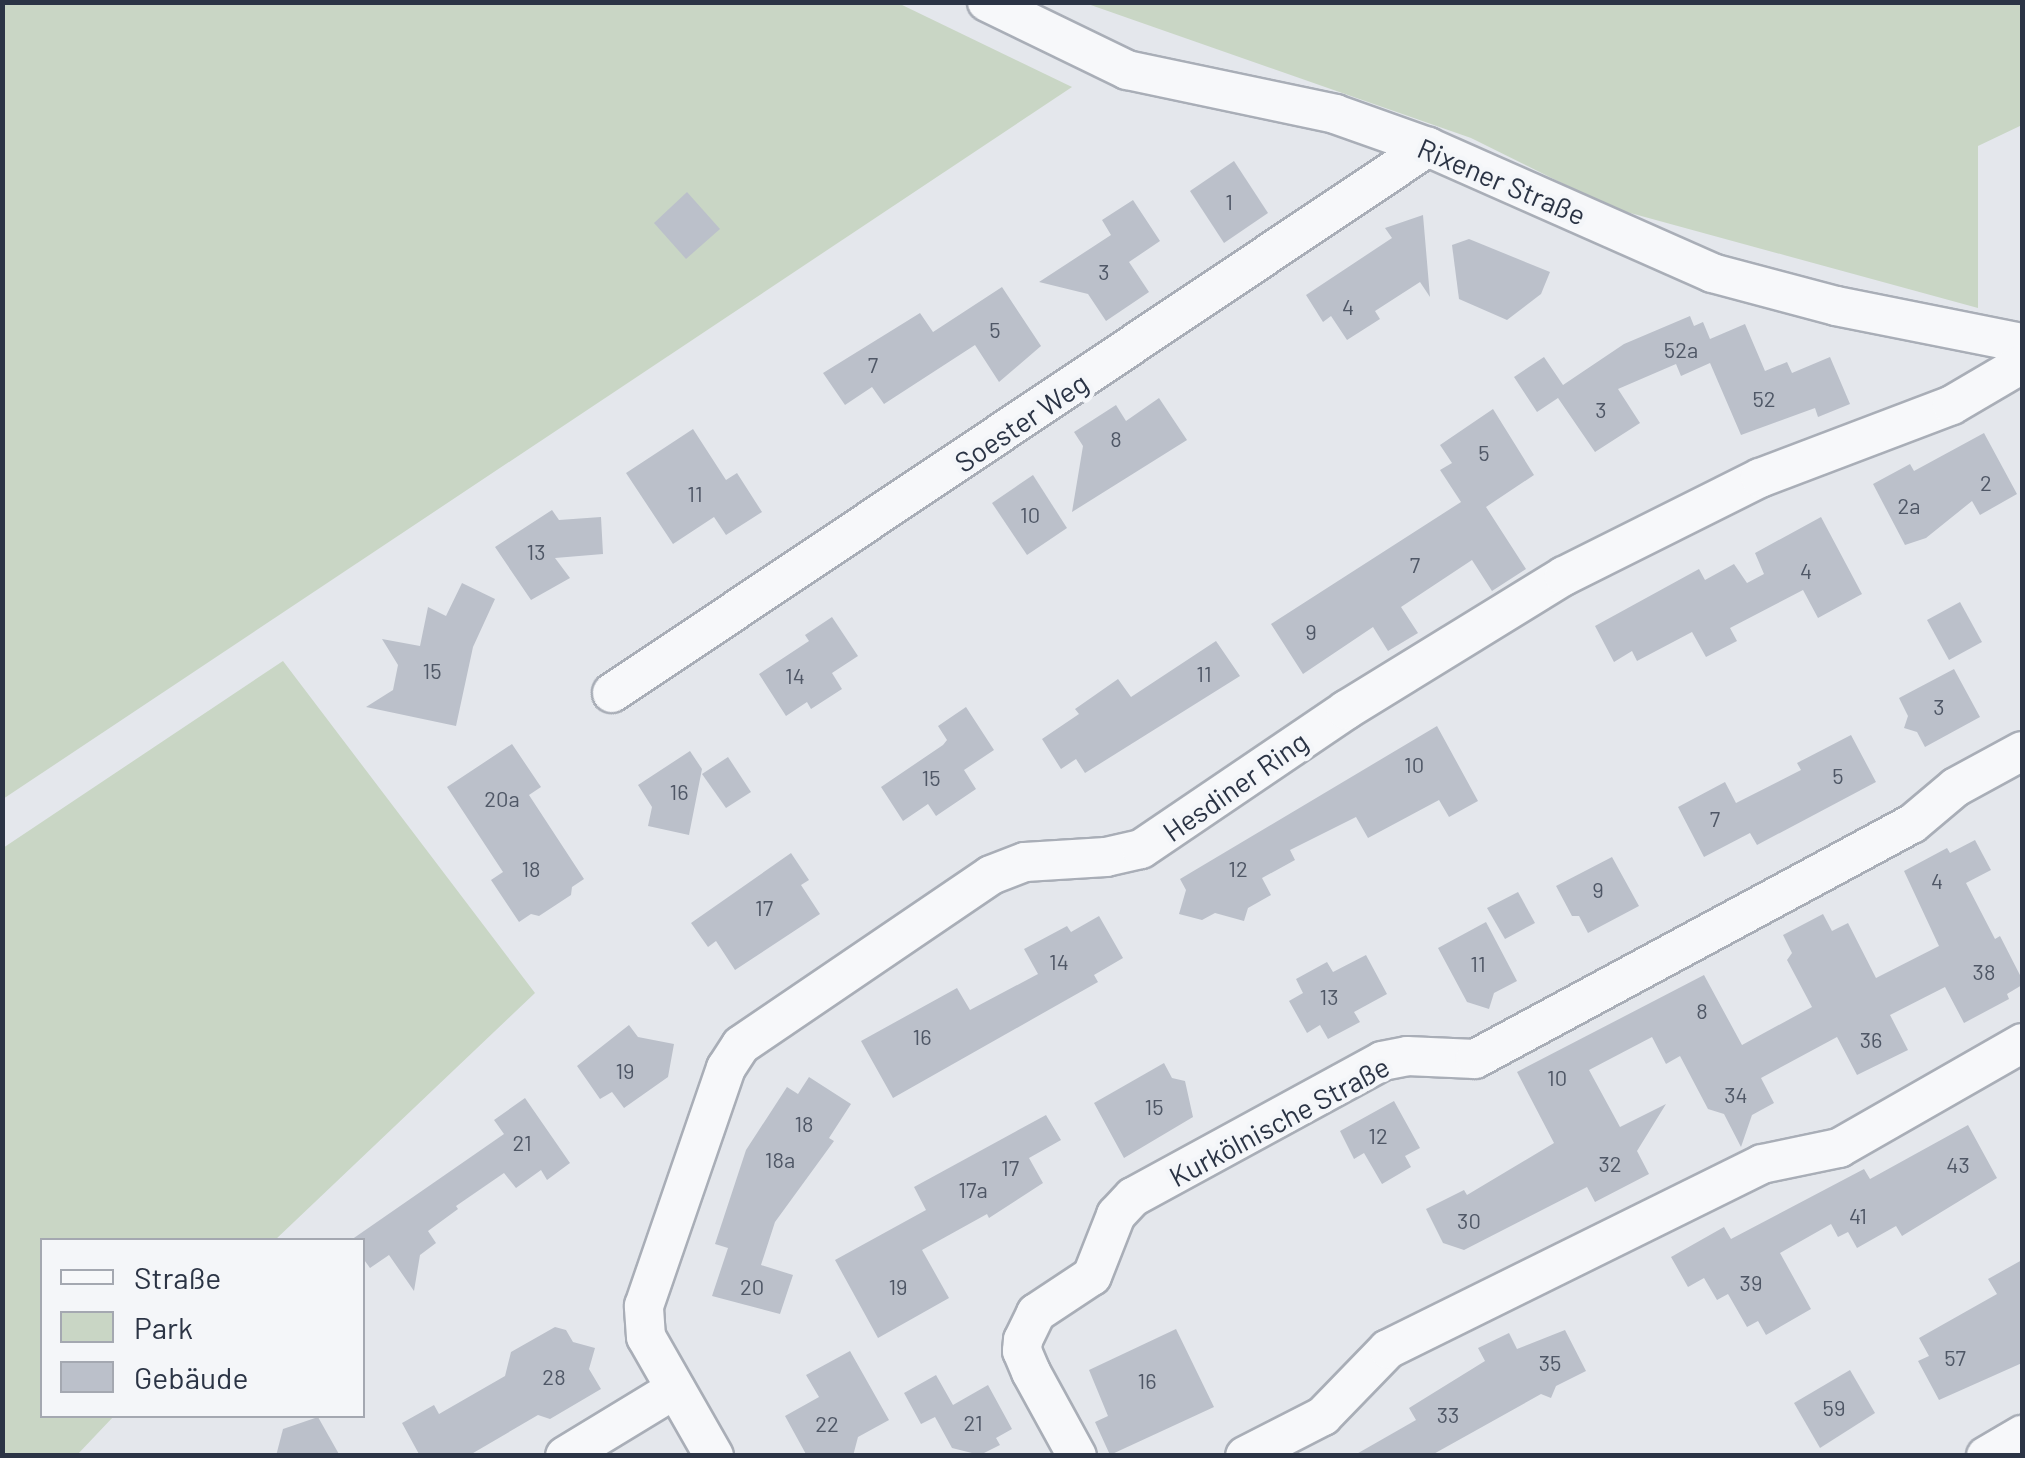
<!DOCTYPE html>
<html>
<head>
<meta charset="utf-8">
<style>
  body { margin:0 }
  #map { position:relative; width:2025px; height:1458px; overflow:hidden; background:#e4e7ec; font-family:Barlow,sans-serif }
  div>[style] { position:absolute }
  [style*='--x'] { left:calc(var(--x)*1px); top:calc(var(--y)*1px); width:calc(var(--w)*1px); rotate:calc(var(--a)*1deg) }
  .green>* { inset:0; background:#c9d6c5 }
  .building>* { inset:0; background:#bbc0ca }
  .roads { filter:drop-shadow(2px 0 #a9aeb7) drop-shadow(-2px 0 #a9aeb7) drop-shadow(0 2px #a9aeb7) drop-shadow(0 -2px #a9aeb7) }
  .minor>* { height:38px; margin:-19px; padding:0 19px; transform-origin:19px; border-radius:19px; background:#f7f8fa }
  span { translate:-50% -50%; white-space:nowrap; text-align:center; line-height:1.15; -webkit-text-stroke:9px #f4f6f9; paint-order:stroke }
  .number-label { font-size:22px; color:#4f5766 }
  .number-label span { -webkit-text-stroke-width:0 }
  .street-label { font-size:28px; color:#2b3445 }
  .frame { position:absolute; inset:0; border:5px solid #2b3445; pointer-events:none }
  .legend { position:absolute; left:40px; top:1238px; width:325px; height:180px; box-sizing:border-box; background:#f4f6f9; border:2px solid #a4a8b1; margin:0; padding:12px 18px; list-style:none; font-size:30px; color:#2b3445 }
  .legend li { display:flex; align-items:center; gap:20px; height:50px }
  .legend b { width:50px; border:2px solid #a4a8b1 }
</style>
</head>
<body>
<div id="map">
  <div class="green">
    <div style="clip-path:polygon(3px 3px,898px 3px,1072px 87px,3px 799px)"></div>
    <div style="clip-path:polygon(1085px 3px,2022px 3px,2022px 125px,1978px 146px,1978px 308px,1612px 208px,1471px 138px)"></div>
    <div style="clip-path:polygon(283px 661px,535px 993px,275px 1240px,42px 1240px,42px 1416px,114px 1416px,77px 1455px,3px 1455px,3px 848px)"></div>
  </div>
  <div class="building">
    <div style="clip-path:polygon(1234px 161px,1268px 213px,1224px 243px,1190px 191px)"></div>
    <div style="clip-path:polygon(687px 192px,720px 229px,686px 259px,654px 223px)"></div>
    <div style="clip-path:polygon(1133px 200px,1160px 241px,1129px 262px,1149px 292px,1106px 321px,1088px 294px,1039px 282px,1111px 235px,1102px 220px)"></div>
    <div style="clip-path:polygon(1423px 215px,1430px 297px,1420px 282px,1375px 311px,1380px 319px,1347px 340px,1331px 316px,1323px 322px,1306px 295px,1392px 238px,1385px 228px)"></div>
    <div style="clip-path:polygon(1469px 239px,1550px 272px,1541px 294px,1507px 320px,1459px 299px,1452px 245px)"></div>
    <div style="clip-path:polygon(1002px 287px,1041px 346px,999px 382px,975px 345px,884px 404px,872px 387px,845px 405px,823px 373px,920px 313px,933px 332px)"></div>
    <div style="clip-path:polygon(1690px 316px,1694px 326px,1703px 322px,1710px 339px,1745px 324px,1765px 371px,1787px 362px,1792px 373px,1830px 357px,1850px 404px,1818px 417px,1815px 408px,1741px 435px,1710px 363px,1681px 376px,1676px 364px,1618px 389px,1640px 423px,1595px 452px,1558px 398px,1537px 412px,1514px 377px,1544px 357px,1563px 385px,1624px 344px)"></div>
    <div style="clip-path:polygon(1159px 398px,1187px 440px,1072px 512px,1083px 446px,1074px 432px,1116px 405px,1126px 421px)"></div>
    <div style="clip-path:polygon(1493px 409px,1534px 475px,1486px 507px,1526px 569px,1492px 591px,1472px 560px,1401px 607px,1418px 633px,1388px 651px,1373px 627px,1303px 674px,1271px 624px,1461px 502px,1440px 470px,1452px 463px,1440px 445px)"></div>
    <div style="clip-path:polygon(693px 429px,726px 480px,737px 473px,762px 512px,726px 535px,714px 517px,673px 544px,626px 473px)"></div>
    <div style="clip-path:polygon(1984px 433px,2017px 494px,1980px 515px,1972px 501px,1926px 538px,1905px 545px,1873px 484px,1910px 464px,1914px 471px)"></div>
    <div style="clip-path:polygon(1033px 475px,1067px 528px,1027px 555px,992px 503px)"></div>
    <div style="clip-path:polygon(552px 510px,559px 520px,601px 517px,603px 554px,555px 558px,570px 578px,531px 600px,495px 547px)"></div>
    <div style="clip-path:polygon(1821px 517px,1862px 594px,1818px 618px,1803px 590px,1730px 628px,1737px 641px,1706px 657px,1692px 632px,1637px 661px,1632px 651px,1614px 662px,1595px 626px,1699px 569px,1705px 580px,1734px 564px,1747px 583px,1764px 574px,1755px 553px)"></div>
    <div style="clip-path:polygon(462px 583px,495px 599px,473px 647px,456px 726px,366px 707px,393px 690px,398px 665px,382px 639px,420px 646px,428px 607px,446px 616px)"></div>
    <div style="clip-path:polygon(1960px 602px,1982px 642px,1949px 660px,1927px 620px)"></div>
    <div style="clip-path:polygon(832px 617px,858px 656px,832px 673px,842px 689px,811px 709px,807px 702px,786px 716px,759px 674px,809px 641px,805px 635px)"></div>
    <div style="clip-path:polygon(1216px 641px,1240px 676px,1085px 773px,1076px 759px,1061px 769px,1042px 739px,1079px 714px,1075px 709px,1118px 679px,1131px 697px)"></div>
    <div style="clip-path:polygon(1954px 669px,1980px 717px,1925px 747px,1917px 732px,1904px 728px,1908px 716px,1899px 698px)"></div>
    <div style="clip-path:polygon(966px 707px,994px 750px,964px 770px,976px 789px,936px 816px,928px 804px,903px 821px,881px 787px,943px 745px,947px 740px,938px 726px)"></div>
    <div style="clip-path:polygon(1437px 726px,1478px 801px,1449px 817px,1439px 800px,1368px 838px,1356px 817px,1290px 850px,1295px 860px,1262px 878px,1271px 895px,1248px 908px,1244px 921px,1215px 913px,1202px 920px,1179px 914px,1186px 890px,1180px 879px)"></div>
    <div style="clip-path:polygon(1851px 735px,1876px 782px,1757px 845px,1750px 833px,1704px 857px,1678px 807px,1725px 782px,1736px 803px,1801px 770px,1797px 763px)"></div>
    <div style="clip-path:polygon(512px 744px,541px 787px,529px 795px,584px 879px,572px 887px,571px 895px,539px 916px,531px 914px,519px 922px,491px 880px,503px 872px,447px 787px)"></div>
    <div style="clip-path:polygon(690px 751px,702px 769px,689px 835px,648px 826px,652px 807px,638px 785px)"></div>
    <div style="clip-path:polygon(728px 757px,751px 792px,726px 808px,702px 774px)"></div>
    <div style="clip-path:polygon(1975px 840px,1991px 870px,1966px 883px,1995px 939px,2000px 936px,2022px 979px,2022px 985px,2007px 994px,2009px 999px,1964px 1023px,1945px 987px,1890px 1015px,1908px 1050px,1857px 1075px,1837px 1037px,1761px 1078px,1774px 1103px,1752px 1115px,1741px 1147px,1724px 1114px,1708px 1109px,1680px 1056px,1666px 1064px,1652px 1037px,1589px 1070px,1620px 1127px,1666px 1104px,1637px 1151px,1649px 1174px,1595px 1202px,1587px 1187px,1464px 1250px,1443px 1243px,1426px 1209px,1464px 1190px,1467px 1195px,1554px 1143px,1517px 1072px,1704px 975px,1742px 1045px,1812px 1007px,1787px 960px,1792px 953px,1783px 935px,1823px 914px,1832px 931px,1848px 923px,1876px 978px,1939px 946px,1904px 871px,1947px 848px,1950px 853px)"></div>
    <div style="clip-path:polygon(791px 853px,809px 880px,801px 885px,820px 914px,735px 970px,716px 941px,708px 947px,691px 923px)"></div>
    <div style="clip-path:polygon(1612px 857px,1639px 906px,1588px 933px,1579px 916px,1572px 916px,1556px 886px)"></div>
    <div style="clip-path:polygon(1518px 892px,1535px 923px,1505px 939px,1487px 908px)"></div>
    <div style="clip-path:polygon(1099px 916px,1123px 958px,1094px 975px,1098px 982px,893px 1098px,861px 1041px,957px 988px,970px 1010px,1038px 974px,1024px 949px,1067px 926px,1071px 932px)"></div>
    <div style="clip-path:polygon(1486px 922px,1517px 981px,1494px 993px,1489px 1009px,1467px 1002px,1438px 948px)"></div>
    <div style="clip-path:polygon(1366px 955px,1387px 994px,1354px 1012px,1360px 1022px,1328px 1039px,1320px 1025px,1307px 1033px,1289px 1001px,1303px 993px,1296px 979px,1327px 962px,1333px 972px)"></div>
    <div style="clip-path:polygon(629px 1025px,638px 1037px,674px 1044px,668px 1077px,624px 1108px,612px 1092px,600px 1099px,577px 1066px)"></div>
    <div style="clip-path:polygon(1164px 1063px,1172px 1078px,1185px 1081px,1193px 1117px,1124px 1158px,1094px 1103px)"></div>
    <div style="clip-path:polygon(809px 1077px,851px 1104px,829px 1138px,834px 1141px,775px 1222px,761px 1265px,793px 1275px,780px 1314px,712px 1296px,728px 1248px,715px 1244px,746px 1150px,787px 1087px,798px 1094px)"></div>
    <div style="clip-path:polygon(525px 1098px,570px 1163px,547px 1180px,541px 1170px,516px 1188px,504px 1173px,456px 1206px,458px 1209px,428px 1231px,436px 1243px,420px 1255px,414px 1291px,389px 1255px,370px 1268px,362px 1257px,362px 1240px,351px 1240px,504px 1134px,494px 1120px)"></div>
    <div style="clip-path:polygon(1394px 1101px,1420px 1148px,1405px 1156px,1411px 1167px,1382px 1184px,1364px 1153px,1354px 1159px,1340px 1131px)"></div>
    <div style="clip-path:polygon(1046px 1115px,1061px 1140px,1029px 1158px,1043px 1183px,989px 1218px,987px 1214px,922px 1250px,949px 1298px,878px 1338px,835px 1260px,926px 1210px,914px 1187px)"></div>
    <div style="clip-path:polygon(1968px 1125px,1997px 1178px,1902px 1236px,1896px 1226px,1857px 1248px,1848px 1232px,1838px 1237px,1831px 1224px,1780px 1253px,1811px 1309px,1766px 1335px,1758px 1321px,1747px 1327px,1728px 1294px,1717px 1300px,1704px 1278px,1688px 1287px,1671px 1257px,1724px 1227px,1731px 1239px,1864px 1169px,1870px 1179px)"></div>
    <div style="clip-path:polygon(2022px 1260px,2022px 1363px,1939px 1400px,1918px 1361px,1929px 1356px,1919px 1338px,1997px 1294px,1988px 1279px)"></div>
    <div style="clip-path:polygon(555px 1327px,566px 1330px,573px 1342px,595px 1348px,589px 1369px,601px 1389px,550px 1419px,538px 1415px,468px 1456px,420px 1456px,402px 1423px,434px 1405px,439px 1414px,505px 1376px,511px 1352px)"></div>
    <div style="clip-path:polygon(1176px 1329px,1214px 1407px,1110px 1455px,1095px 1422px,1108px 1416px,1089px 1370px)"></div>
    <div style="clip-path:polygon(1565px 1330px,1586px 1371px,1556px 1386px,1551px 1398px,1541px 1394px,1430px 1456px,1353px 1456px,1416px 1420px,1409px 1408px,1485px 1361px,1478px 1348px,1509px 1333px,1517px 1349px)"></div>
    <div style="clip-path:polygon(850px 1351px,889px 1420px,858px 1437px,853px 1456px,807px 1456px,785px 1416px,819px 1397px,806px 1375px)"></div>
    <div style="clip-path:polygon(1850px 1370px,1875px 1413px,1820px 1448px,1794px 1403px)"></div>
    <div style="clip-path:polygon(936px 1375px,953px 1405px,988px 1385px,1012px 1429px,996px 1438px,1000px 1445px,980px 1455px,952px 1448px,935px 1417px,921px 1424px,904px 1393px)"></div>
    <div style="clip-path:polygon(318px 1417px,340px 1456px,276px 1456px,283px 1429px)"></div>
  </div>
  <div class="roads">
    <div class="minor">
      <div style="--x:987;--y:2;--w:156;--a:25.9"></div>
      <div style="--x:1127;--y:70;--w:213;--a:11.9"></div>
      <div style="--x:1335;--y:114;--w:99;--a:19.5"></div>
      <div style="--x:1428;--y:147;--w:311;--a:23.9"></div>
      <div style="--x:1712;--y:273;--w:128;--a:14.9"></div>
      <div style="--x:1836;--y:306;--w:190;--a:11.3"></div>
      <div style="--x:612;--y:693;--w:982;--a:-33.79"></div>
      <div style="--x:565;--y:1456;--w:129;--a:-31.3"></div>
      <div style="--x:714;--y:1456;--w:137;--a:-119.7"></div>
      <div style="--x:646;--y:1337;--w:31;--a:-94"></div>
      <div style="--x:644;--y:1306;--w:252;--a:-71"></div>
      <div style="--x:726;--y:1068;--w:27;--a:-57"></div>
      <div style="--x:741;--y:1045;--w:302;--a:-34.2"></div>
      <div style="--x:991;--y:875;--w:36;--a:-21"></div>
      <div style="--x:1025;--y:862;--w:81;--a:-3.5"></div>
      <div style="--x:1106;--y:857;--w:36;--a:-13"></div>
      <div style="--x:1141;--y:849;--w:248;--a:-34.1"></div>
      <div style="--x:1346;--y:710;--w:256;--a:-31.6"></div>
      <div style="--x:1564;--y:576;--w:219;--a:-26.6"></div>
      <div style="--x:1760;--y:478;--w:205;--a:-20.8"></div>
      <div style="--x:1952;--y:405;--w:81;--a:-30.4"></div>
      <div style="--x:1077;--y:1456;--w:96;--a:-118.7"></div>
      <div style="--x:1031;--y:1372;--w:23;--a:-113"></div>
      <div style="--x:1022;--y:1351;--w:11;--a:-85"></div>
      <div style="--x:1023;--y:1340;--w:30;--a:-64"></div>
      <div style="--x:1036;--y:1313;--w:67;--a:-33.5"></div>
      <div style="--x:1092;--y:1276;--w:66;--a:-68.5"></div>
      <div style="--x:1116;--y:1215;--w:25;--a:-47"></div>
      <div style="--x:1133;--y:1197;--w:284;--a:-28.6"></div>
      <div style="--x:1382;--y:1061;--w:25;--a:-11"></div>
      <div style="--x:1407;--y:1056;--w:68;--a:2.5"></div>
      <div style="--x:1475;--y:1059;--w:496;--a:-28.3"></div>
      <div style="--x:1912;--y:824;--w:57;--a:-40.1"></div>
      <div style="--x:1956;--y:787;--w:75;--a:-28.6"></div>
      <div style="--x:1245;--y:1456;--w:88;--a:-27.1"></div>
      <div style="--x:1323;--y:1416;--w:93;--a:-45.9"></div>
      <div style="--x:1388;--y:1349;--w:417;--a:-26.3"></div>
      <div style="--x:1762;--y:1164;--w:79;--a:-11.7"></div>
      <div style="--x:1839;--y:1148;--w:211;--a:-29.8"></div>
      <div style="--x:1986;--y:1456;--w:42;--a:-30.3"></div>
    </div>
  </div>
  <div class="number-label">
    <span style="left:1229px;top:202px">1</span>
    <span style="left:1104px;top:272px">3</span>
    <span style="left:1348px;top:307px">4</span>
    <span style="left:995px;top:330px">5</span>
    <span style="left:1681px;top:350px">52a</span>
    <span style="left:873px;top:365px">7</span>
    <span style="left:1764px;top:399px">52</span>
    <span style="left:1601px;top:410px">3</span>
    <span style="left:1116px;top:439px">8</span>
    <span style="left:1484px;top:453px">5</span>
    <span style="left:1986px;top:483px">2</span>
    <span style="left:695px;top:494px">11</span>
    <span style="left:1909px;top:506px">2a</span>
    <span style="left:1030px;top:515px">10</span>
    <span style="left:536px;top:552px">13</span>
    <span style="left:1415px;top:565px">7</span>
    <span style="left:1806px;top:571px">4</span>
    <span style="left:1311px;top:632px">9</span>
    <span style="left:432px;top:671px">15</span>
    <span style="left:1204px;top:674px">11</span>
    <span style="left:795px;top:676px">14</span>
    <span style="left:1939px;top:707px">3</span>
    <span style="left:1414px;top:765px">10</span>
    <span style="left:1838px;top:776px">5</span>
    <span style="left:931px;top:778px">15</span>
    <span style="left:679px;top:792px">16</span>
    <span style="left:502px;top:799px">20a</span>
    <span style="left:1715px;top:819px">7</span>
    <span style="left:531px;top:869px">18</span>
    <span style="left:1238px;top:869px">12</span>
    <span style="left:1937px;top:881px">4</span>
    <span style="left:1598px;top:890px">9</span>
    <span style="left:764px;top:908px">17</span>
    <span style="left:1059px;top:962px">14</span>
    <span style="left:1478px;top:964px">11</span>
    <span style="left:1984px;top:972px">38</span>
    <span style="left:1329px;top:997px">13</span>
    <span style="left:1702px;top:1011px">8</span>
    <span style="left:922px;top:1037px">16</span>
    <span style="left:1871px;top:1040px">36</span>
    <span style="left:625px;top:1071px">19</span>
    <span style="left:1557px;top:1078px">10</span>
    <span style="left:1736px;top:1095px">34</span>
    <span style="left:1154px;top:1107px">15</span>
    <span style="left:804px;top:1124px">18</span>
    <span style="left:1378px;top:1136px">12</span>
    <span style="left:522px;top:1143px">21</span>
    <span style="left:780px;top:1160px">18a</span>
    <span style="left:1610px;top:1164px">32</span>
    <span style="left:1958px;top:1165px">43</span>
    <span style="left:1010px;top:1168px">17</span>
    <span style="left:973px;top:1190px">17a</span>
    <span style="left:1858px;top:1216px">41</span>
    <span style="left:1469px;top:1221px">30</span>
    <span style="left:1751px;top:1283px">39</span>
    <span style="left:752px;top:1287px">20</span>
    <span style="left:898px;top:1287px">19</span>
    <span style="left:1955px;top:1358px">57</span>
    <span style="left:1550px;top:1363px">35</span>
    <span style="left:554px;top:1377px">28</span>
    <span style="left:1147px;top:1381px">16</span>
    <span style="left:1834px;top:1408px">59</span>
    <span style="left:1448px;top:1415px">33</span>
    <span style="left:973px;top:1423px">21</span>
    <span style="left:827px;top:1424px">22</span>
  </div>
  <div class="street-label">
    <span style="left:1502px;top:181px;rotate:23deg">Rixener Straße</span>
    <span style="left:1021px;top:422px;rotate:-34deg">Soester Weg</span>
    <span style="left:1235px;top:786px;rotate:-35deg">Hesdiner Ring</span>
    <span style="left:1279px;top:1121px;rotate:-28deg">Kurkölnische Straße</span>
  </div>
  <div class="frame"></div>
  <ul class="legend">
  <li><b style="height:12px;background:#f7f8fa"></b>Straße</li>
  <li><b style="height:28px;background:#c9d6c5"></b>Park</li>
  <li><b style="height:28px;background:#bbc0ca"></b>Gebäude</li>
  </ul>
</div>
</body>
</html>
